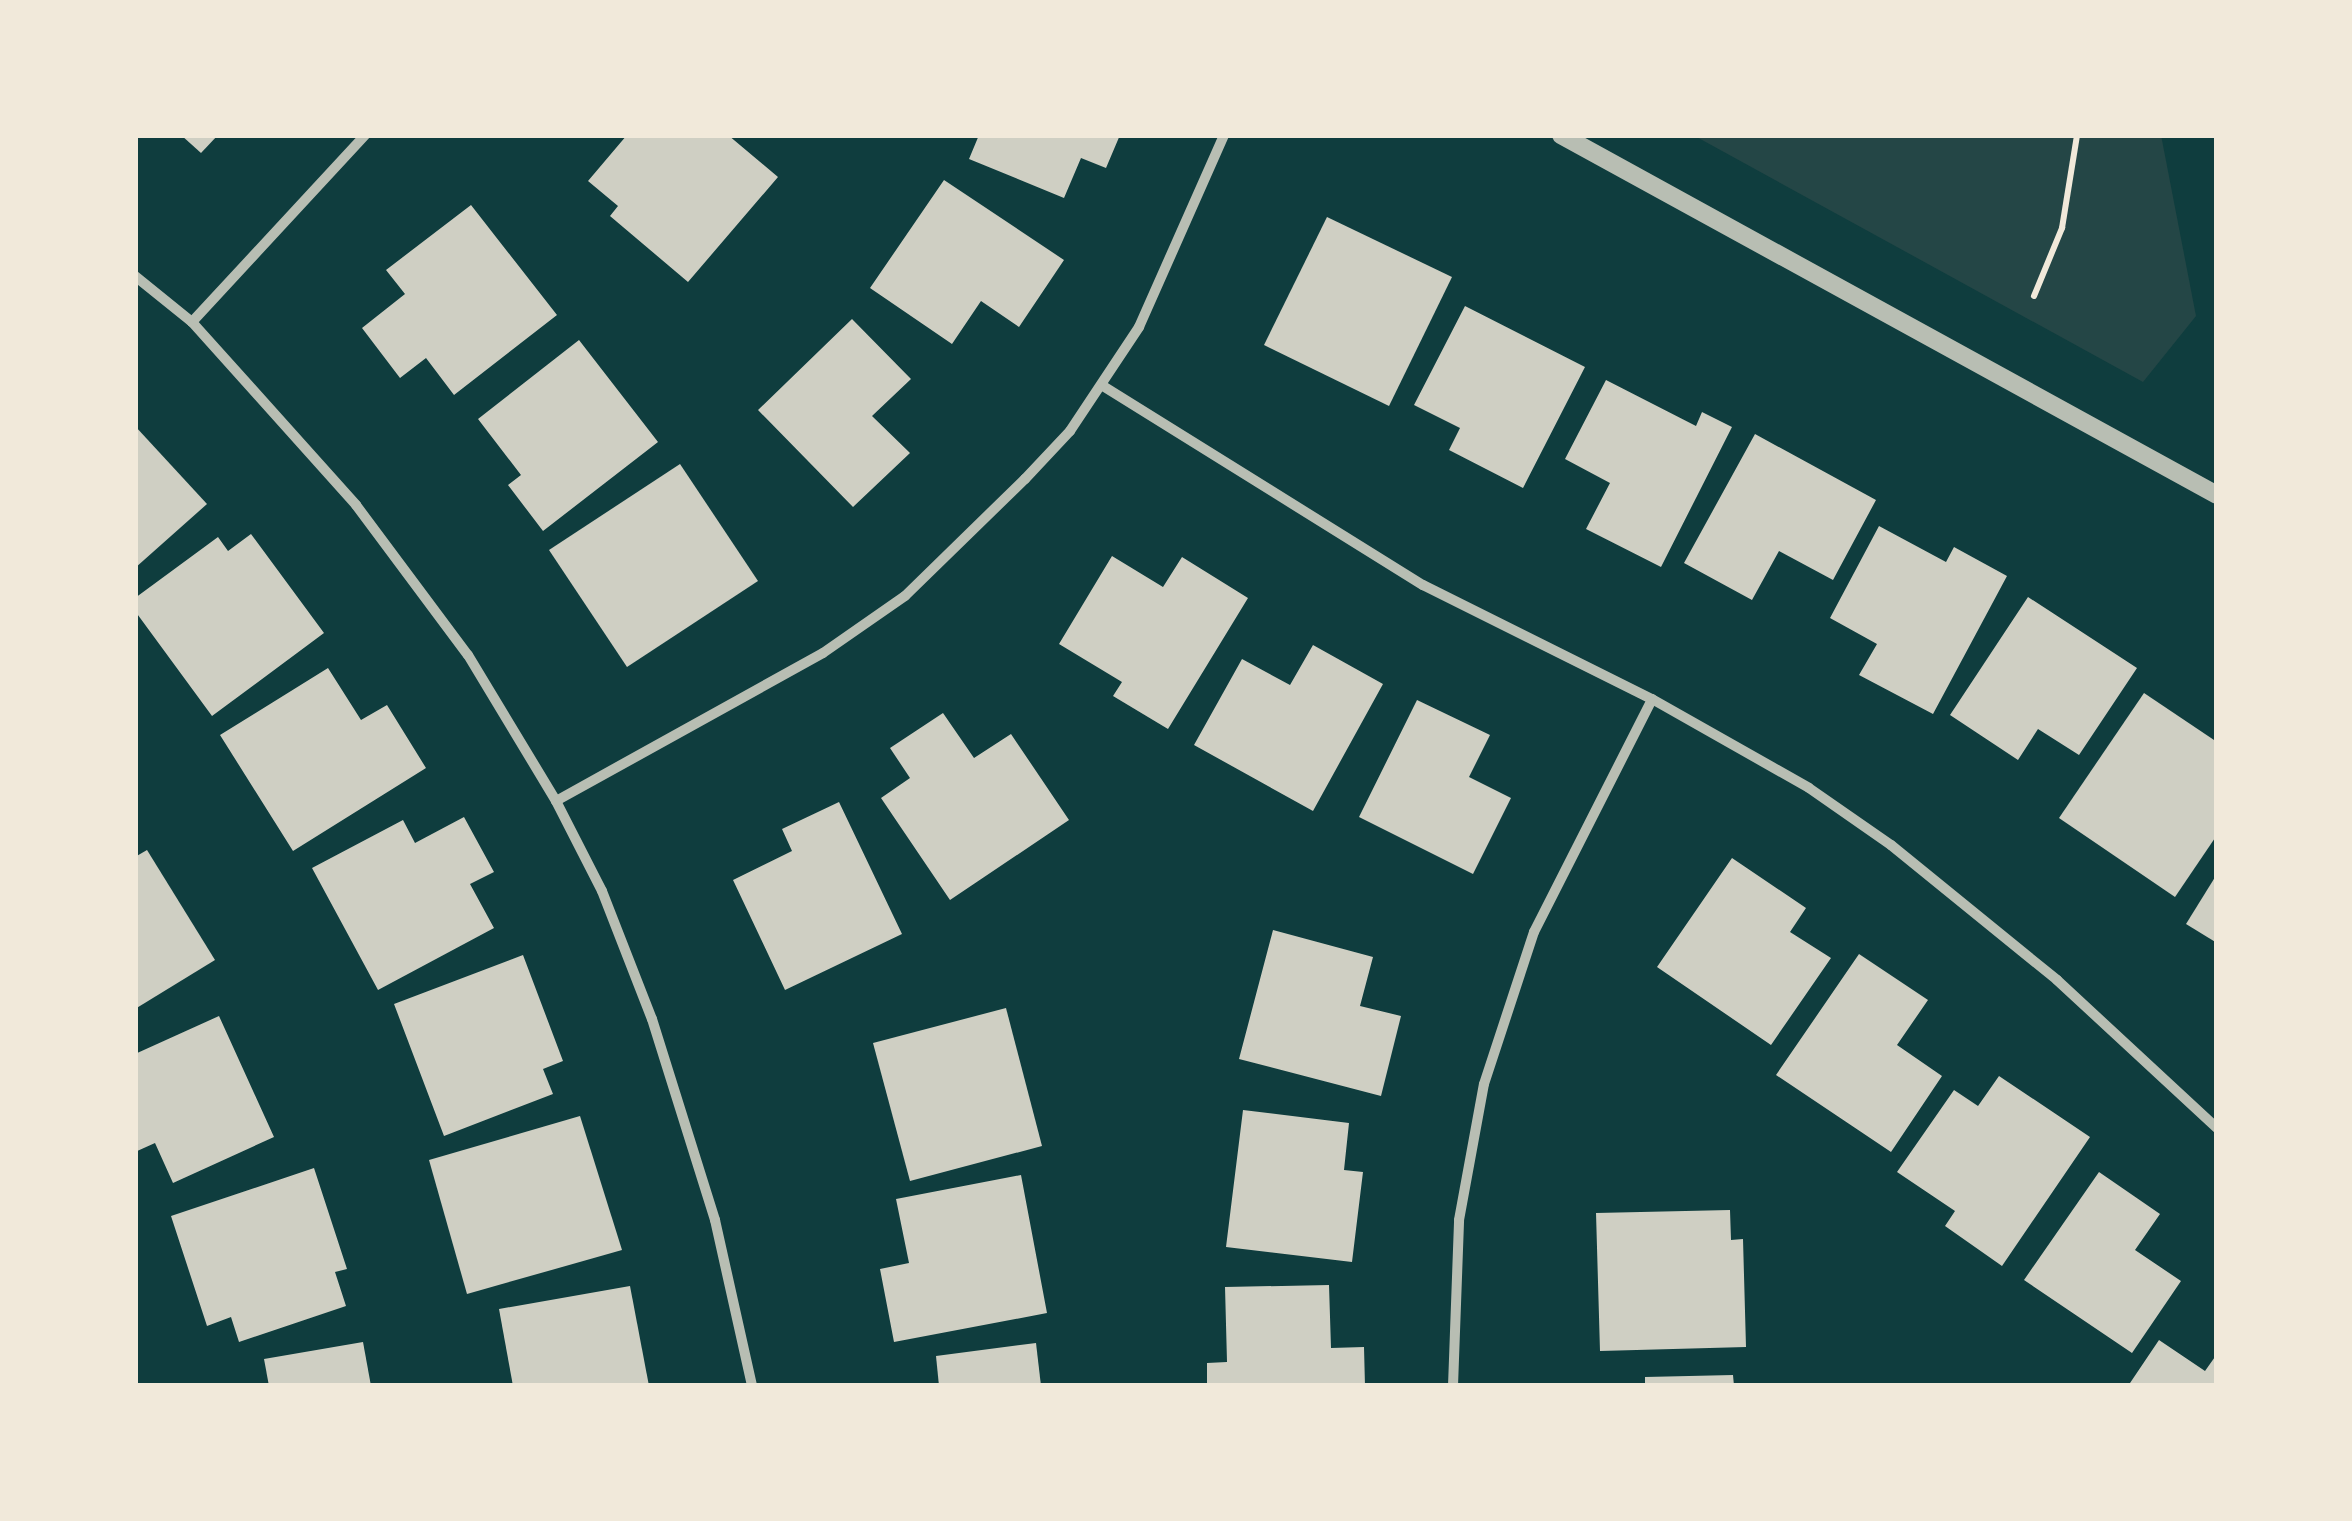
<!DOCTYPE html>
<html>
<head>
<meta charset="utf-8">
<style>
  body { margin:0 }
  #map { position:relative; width:2352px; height:1521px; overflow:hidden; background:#0f3d3e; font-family:"DM Sans",sans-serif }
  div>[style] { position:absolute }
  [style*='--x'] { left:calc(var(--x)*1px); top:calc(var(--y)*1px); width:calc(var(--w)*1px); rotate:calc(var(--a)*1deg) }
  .green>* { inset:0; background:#244646 }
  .building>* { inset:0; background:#cfcfc3 }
  .path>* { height:6px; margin:-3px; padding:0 3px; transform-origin:3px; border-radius:3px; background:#f1e9da }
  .minor>* { height:10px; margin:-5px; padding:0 5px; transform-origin:5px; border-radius:5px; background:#b8beb3 }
  .tertiary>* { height:18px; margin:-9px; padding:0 9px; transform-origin:9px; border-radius:9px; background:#b8beb3 }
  span { translate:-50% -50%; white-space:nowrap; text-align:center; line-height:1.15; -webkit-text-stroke:8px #f1e9da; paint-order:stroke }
  .frame { position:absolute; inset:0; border:138px solid #f1e9da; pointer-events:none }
</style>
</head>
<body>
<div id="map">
  <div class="green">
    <div style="clip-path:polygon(1693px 135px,2161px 135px,2196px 316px,2143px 382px)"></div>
  </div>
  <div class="building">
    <div style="clip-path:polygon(181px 135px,218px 135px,201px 153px)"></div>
    <div style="clip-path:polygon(627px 135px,728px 135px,778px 177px,688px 282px,610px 216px,618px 206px,588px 181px)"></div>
    <div style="clip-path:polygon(979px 135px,1120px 135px,1106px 168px,1081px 158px,1064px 198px,969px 159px)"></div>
    <div style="clip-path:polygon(944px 180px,1064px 260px,1019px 327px,981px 301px,952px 344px,870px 288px)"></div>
    <div style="clip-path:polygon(471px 205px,557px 315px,454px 395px,426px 358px,400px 378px,362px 328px,405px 294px,386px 270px)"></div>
    <div style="clip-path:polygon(1327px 217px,1452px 277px,1389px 406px,1264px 345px)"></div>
    <div style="clip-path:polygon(1465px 306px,1585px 367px,1523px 488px,1449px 450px,1460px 428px,1414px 405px)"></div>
    <div style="clip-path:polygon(852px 319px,911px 379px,872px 416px,910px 453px,853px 507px,758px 410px)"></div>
    <div style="clip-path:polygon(579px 340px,658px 442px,543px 531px,508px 485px,521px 475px,478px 419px)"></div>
    <div style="clip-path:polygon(1606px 380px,1696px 426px,1702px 412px,1732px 427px,1661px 567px,1586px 529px,1610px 483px,1565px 459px)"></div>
    <div style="clip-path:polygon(135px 426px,207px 504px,135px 568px)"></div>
    <div style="clip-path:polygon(1755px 434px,1876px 500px,1833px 580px,1779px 551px,1752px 600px,1684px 563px)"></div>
    <div style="clip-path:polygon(680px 464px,758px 581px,627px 667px,549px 550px)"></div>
    <div style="clip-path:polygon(1879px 526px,1946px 562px,1954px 547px,2007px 576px,1933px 714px,1859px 675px,1877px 644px,1830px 618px)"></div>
    <div style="clip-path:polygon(251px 534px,324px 633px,212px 716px,135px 611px,135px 598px,218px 537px,228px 551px)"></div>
    <div style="clip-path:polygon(1112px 556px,1163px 587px,1182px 557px,1248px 598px,1168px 729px,1113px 696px,1122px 682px,1059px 644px)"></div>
    <div style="clip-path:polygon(2028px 597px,2137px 668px,2079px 755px,2038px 729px,2018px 760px,1950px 715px)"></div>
    <div style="clip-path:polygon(1313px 645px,1383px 684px,1313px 811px,1194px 745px,1242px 659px,1290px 685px)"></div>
    <div style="clip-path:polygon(328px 668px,361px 720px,387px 705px,426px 768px,293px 851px,220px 735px)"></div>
    <div style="clip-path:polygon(2144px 693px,2217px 742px,2217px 835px,2175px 897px,2059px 818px)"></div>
    <div style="clip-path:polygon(1417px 700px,1490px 735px,1469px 777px,1511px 798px,1473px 874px,1359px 817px)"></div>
    <div style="clip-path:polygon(943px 713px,974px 758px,1011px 734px,1069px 820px,950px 900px,881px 798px,910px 778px,890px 748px)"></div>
    <div style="clip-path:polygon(839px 802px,902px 934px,785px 990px,733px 880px,792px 851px,782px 829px)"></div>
    <div style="clip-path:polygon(464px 817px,494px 872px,470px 884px,494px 928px,378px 990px,312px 868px,403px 820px,415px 843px)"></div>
    <div style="clip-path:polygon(147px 850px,215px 960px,135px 1009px,135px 857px)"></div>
    <div style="clip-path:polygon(1732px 858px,1806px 908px,1790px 932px,1831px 958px,1771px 1045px,1657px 967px)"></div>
    <div style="clip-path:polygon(2217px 874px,2217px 943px,2186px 924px)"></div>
    <div style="clip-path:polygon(1273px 930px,1373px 957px,1360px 1006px,1401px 1016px,1381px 1096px,1239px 1059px)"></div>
    <div style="clip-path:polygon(1859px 954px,1928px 1000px,1897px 1045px,1942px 1076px,1891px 1152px,1776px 1075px)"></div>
    <div style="clip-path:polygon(523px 955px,563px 1061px,543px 1069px,553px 1094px,444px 1136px,394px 1004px)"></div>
    <div style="clip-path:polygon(1006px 1008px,1042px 1146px,910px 1181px,873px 1043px)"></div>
    <div style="clip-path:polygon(219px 1016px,274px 1137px,173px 1183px,155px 1143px,135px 1152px,135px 1054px)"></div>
    <div style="clip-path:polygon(1999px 1076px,2090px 1137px,2002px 1266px,1945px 1226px,1955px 1211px,1897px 1172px,1954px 1090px,1978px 1106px)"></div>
    <div style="clip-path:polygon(1243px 1110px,1349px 1123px,1344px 1170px,1363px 1172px,1352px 1262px,1226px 1247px)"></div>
    <div style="clip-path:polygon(580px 1116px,622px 1250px,467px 1294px,429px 1160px)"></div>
    <div style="clip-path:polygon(314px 1168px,347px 1269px,335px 1272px,346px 1306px,239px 1342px,231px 1317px,207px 1326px,171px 1216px)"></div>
    <div style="clip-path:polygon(2099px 1172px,2160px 1214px,2135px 1250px,2181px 1281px,2132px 1353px,2024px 1280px)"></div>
    <div style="clip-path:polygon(1021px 1175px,1047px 1313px,894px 1342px,880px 1269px,909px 1263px,896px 1199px)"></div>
    <div style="clip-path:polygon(1730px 1210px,1731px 1240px,1743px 1239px,1746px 1347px,1600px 1351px,1596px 1213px)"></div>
    <div style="clip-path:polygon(1329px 1285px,1331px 1348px,1364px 1347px,1365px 1386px,1207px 1386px,1207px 1363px,1227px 1362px,1225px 1287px)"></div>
    <div style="clip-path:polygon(630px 1286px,649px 1386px,513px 1386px,499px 1309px)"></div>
    <div style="clip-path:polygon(2159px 1340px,2205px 1371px,2217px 1354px,2217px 1386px,2128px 1386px)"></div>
    <div style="clip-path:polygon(363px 1342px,371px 1386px,269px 1386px,264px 1359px)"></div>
    <div style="clip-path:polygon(1036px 1343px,1041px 1386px,939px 1386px,936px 1356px)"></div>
    <div style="clip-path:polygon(1733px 1375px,1734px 1386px,1645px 1386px,1645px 1377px)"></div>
  </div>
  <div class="path">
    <div style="--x:2034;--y:296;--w:74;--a:-67.6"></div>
    <div style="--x:2062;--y:228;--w:94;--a:-80.8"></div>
  </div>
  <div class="minor">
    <div style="--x:135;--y:276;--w:73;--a:38.9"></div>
    <div style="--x:192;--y:322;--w:246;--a:48.1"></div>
    <div style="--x:356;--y:505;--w:187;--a:53.3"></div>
    <div style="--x:468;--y:655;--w:170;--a:58.9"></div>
    <div style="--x:556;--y:801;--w:101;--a:62.9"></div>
    <div style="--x:602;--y:891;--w:137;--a:68.7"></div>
    <div style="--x:652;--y:1019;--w:211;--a:72.6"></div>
    <div style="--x:715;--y:1220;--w:170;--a:77.4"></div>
    <div style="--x:192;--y:322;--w:255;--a:-47.2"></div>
    <div style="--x:1103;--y:386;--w:377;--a:31.9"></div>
    <div style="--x:1423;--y:585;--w:256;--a:26.5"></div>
    <div style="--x:1652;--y:699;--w:180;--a:29.5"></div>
    <div style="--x:1809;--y:788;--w:100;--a:34.8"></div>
    <div style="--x:1891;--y:845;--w:214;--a:39.1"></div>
    <div style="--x:2057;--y:980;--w:218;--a:42.8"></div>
    <div style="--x:556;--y:801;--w:305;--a:-29"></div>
    <div style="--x:823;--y:653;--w:100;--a:-34.8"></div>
    <div style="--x:905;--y:596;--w:168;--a:-44.3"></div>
    <div style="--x:1025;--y:479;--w:66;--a:-46.8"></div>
    <div style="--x:1070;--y:431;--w:125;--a:-56.4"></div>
    <div style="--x:1139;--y:327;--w:210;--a:-66.1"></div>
    <div style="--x:1453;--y:1386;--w:166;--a:-87.9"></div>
    <div style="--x:1459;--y:1220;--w:138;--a:-79.6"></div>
    <div style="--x:1484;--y:1084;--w:160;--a:-71.8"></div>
    <div style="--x:1534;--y:932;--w:261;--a:-63.1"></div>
  </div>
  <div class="tertiary">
    <div style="--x:1561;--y:135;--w:748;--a:28.76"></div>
  </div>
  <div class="frame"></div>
</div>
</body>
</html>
